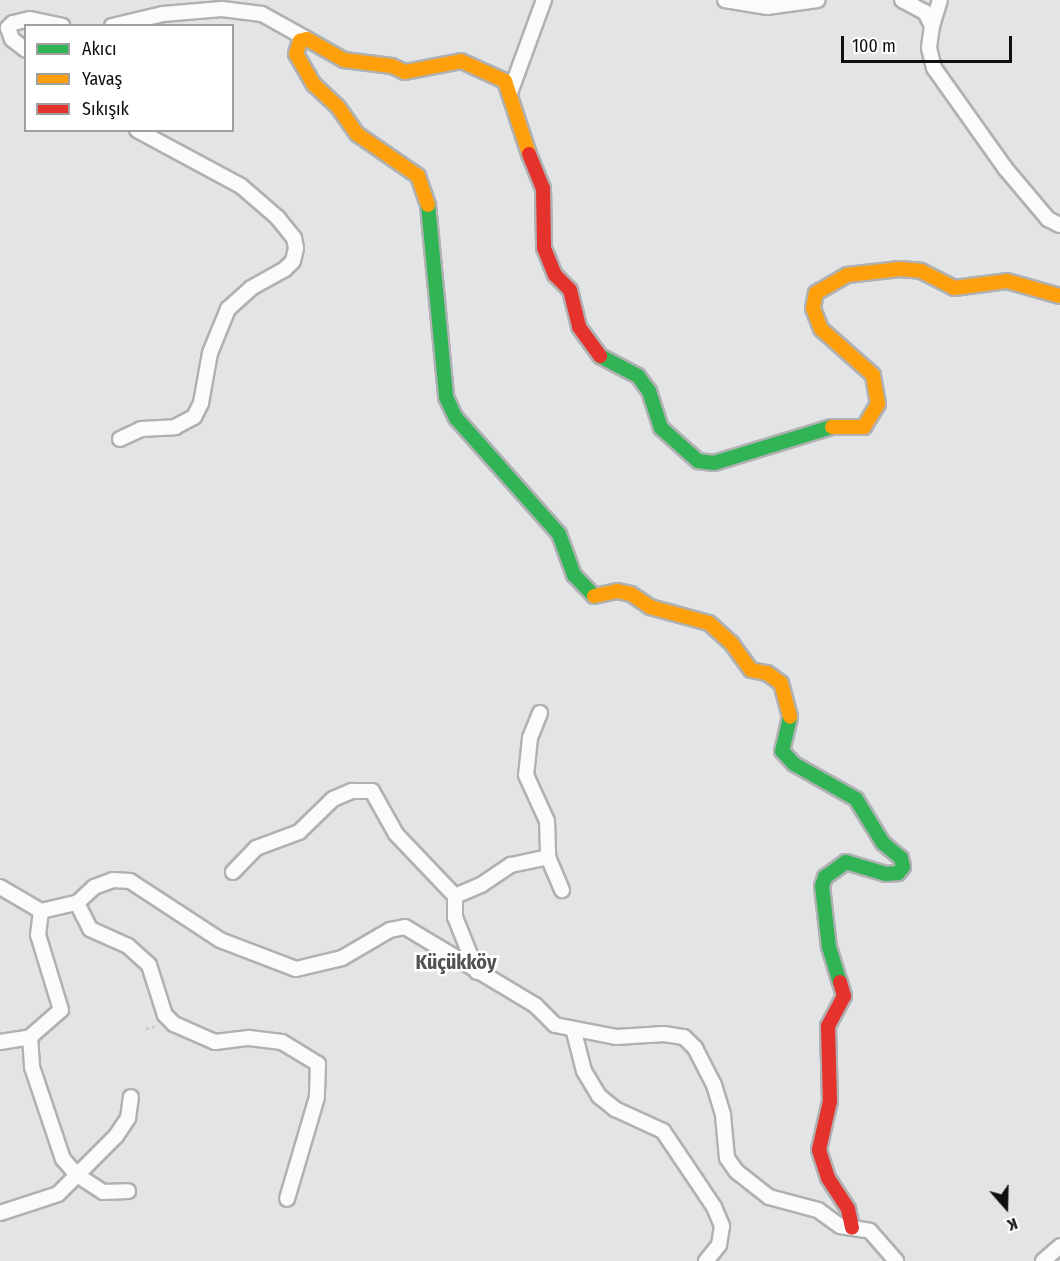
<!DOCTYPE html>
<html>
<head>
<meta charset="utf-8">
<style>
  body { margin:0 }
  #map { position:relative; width:1060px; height:1261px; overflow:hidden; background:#e3e4e5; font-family:"Fira Sans Condensed",sans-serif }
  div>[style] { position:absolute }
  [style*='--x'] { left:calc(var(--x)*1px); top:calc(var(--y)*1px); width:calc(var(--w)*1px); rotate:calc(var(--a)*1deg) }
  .path>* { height:2px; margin-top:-1px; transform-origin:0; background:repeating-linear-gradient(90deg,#c4c4c5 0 3px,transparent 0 6px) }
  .roads { filter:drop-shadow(2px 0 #b0b1b2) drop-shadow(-2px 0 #b0b1b2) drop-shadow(0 2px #b0b1b2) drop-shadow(0 -2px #b0b1b2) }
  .street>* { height:14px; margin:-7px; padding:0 7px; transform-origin:7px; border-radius:7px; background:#fbfbfb }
  .fast>* { height:14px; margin:-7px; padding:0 7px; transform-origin:7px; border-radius:7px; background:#30b455 }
  .slow>* { height:14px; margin:-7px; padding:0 7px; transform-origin:7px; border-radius:7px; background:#ff9f0a }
  .jam>* { height:14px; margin:-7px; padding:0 7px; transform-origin:7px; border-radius:7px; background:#e5322d }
  span { translate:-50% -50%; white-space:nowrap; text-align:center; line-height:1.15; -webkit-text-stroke:5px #fff; paint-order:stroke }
  .quarter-label { font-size:20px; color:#515254; font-weight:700 }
  .legend { position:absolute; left:24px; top:24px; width:210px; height:108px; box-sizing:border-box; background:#fff; border:2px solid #9f9fa0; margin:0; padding:8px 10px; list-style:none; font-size:18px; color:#0f1011 }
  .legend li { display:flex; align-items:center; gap:12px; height:30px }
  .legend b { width:30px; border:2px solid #9f9fa0 }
  .north { position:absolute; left:976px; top:1177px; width:60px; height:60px; -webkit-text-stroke:4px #fff; paint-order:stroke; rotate:160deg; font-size:16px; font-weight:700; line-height:24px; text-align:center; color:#0f1011 }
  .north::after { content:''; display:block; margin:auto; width:21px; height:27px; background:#0f1011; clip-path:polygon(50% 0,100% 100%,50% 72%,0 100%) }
  .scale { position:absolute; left:841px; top:36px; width:171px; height:27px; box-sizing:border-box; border:3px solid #0f1011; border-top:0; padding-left:8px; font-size:18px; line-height:21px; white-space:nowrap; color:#0f1011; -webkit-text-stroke:4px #fff; paint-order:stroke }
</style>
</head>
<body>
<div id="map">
  <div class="path">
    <div style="--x:146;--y:1029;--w:12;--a:-14"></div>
  </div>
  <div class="roads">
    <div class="street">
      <div style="--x:725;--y:0;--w:43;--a:9.5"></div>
      <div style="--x:767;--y:7;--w:51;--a:-7.8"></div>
      <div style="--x:902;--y:0;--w:26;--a:28"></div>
      <div style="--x:925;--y:12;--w:16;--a:63"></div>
      <div style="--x:932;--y:26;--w:22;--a:98"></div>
      <div style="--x:929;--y:48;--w:21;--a:76"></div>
      <div style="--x:934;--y:68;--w:123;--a:54.6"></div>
      <div style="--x:1005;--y:168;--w:67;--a:49.9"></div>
      <div style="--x:1048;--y:219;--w:13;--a:27"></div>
      <div style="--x:112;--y:26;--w:52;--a:-13.2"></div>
      <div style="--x:163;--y:14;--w:59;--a:-4.8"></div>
      <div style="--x:222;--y:9;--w:40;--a:7.1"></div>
      <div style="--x:262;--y:14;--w:51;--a:29.1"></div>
      <div style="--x:932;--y:26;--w:27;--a:-73"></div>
      <div style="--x:26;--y:50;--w:18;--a:-142"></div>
      <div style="--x:12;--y:39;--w:12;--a:-110"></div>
      <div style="--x:8;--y:28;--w:7;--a:-45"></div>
      <div style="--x:13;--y:23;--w:17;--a:-13"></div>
      <div style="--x:30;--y:19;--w:33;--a:12"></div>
      <div style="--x:511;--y:90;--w:96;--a:-69.9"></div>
      <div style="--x:120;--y:439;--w:23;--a:-25"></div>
      <div style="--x:141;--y:429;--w:34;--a:-3"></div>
      <div style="--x:175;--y:427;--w:21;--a:-28"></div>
      <div style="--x:194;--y:417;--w:16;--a:-63"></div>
      <div style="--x:201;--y:403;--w:51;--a:-79.8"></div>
      <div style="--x:210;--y:353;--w:48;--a:-67.8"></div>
      <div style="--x:228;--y:309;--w:31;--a:-42"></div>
      <div style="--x:251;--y:288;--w:39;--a:-29"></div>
      <div style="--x:285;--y:269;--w:11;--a:-45"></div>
      <div style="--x:293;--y:261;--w:13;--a:-77"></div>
      <div style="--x:296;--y:248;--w:10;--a:-101"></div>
      <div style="--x:294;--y:238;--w:26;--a:-129"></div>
      <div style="--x:278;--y:218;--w:49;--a:-139.1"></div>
      <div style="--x:241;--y:186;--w:118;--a:-151.7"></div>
      <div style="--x:540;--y:713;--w:27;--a:112"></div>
      <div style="--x:530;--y:738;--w:37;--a:96"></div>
      <div style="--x:526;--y:775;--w:51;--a:65.5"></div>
      <div style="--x:547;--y:821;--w:36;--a:88"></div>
      <div style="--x:548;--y:857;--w:36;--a:67"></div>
      <div style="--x:233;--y:872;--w:33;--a:-46"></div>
      <div style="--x:256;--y:848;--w:46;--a:-20.4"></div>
      <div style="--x:299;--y:832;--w:47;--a:-44.1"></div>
      <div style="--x:333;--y:799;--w:21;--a:-23"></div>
      <div style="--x:352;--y:791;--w:20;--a:0"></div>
      <div style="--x:372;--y:791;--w:49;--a:60.8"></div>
      <div style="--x:396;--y:834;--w:86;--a:46.4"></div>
      <div style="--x:455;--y:896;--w:21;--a:90"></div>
      <div style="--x:455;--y:917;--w:59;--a:68.2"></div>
      <div style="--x:0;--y:887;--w:48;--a:30.3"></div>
      <div style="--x:41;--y:911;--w:37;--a:-13"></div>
      <div style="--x:77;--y:903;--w:23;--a:-43"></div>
      <div style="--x:94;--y:887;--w:20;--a:-20"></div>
      <div style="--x:113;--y:880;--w:17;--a:3"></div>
      <div style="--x:130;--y:881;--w:108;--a:33.2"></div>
      <div style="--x:220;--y:940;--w:81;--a:20.9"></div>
      <div style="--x:296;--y:969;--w:47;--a:-13.4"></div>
      <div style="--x:342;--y:958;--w:56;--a:-30.3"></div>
      <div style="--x:390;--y:930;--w:15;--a:-11"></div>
      <div style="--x:405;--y:927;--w:152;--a:31"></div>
      <div style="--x:535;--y:1005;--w:28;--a:45"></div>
      <div style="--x:555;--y:1025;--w:63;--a:11"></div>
      <div style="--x:617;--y:1037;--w:47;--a:-3.7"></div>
      <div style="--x:664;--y:1034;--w:20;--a:9"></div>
      <div style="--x:684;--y:1037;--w:16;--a:45"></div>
      <div style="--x:695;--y:1048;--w:42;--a:62.8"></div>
      <div style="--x:714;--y:1085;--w:31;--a:73"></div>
      <div style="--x:723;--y:1115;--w:43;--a:84.7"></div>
      <div style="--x:727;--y:1158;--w:16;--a:55"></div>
      <div style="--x:736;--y:1171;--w:42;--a:38.2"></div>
      <div style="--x:769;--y:1197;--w:51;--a:14.9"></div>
      <div style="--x:818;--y:1210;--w:27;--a:36"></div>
      <div style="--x:840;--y:1226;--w:30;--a:9"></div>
      <div style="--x:870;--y:1231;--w:40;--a:49"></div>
      <div style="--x:455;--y:896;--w:28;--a:-23"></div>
      <div style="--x:481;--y:885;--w:36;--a:-34"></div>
      <div style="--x:511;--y:865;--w:38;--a:-12"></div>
      <div style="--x:77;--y:903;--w:29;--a:63"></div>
      <div style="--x:90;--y:929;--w:42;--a:24.1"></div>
      <div style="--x:128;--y:946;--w:28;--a:42"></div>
      <div style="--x:149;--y:965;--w:52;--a:72.3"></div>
      <div style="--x:165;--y:1015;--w:13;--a:45"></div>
      <div style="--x:174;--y:1024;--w:45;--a:23.7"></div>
      <div style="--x:215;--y:1042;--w:34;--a:-7"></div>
      <div style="--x:249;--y:1038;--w:33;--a:7"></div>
      <div style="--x:282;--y:1042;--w:42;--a:31.4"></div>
      <div style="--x:318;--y:1064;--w:33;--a:92"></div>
      <div style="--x:317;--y:1097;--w:106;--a:106.4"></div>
      <div style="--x:574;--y:1032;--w:40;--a:75.6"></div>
      <div style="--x:584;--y:1071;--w:29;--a:59"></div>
      <div style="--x:599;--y:1096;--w:21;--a:39"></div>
      <div style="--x:615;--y:1109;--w:53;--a:24.6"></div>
      <div style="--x:663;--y:1131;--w:92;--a:56.1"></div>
      <div style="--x:714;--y:1207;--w:21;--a:67"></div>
      <div style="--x:722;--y:1226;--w:19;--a:99"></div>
      <div style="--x:719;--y:1245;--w:21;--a:129"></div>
      <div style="--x:30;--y:1037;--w:30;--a:86"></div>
      <div style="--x:32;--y:1067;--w:97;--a:71.4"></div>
      <div style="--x:63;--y:1159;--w:21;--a:49"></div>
      <div style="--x:77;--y:1175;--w:31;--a:33"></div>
      <div style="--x:103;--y:1192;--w:25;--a:-2"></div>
      <div style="--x:0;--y:1042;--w:30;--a:-9"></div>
      <div style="--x:30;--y:1037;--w:41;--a:-41.1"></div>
      <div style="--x:61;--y:1010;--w:78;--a:-107"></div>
      <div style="--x:38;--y:935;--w:24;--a:-83"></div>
      <div style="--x:0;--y:1213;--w:61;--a:-18.1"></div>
      <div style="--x:58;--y:1194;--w:82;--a:-45"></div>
      <div style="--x:116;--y:1136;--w:22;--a:-56"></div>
      <div style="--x:128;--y:1118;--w:21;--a:-82"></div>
      <div style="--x:1043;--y:1261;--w:23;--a:-41"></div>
    </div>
    <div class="fast">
      <div style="--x:428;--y:205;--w:193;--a:84.6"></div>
      <div style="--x:446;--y:397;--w:23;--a:65"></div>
      <div style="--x:456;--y:418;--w:155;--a:48.4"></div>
      <div style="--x:559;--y:534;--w:44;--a:69.9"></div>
      <div style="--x:574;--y:575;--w:29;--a:46"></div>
      <div style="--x:600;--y:356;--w:43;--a:27.8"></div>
      <div style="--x:638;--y:376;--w:19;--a:54"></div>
      <div style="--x:649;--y:391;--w:39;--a:72"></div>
      <div style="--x:661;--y:428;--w:50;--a:41.7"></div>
      <div style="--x:698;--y:461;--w:16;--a:7"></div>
      <div style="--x:714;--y:463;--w:123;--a:-17"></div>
      <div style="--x:790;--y:717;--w:35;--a:103"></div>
      <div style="--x:782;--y:751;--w:18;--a:47"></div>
      <div style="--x:794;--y:764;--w:71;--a:29.4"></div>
      <div style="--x:856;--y:799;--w:52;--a:58.5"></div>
      <div style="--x:883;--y:843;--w:23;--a:40"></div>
      <div style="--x:901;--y:858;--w:9;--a:77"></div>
      <div style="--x:903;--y:867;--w:8;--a:130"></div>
      <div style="--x:898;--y:873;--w:12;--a:175"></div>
      <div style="--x:886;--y:874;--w:42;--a:-163.3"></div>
      <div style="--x:846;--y:862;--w:26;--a:144"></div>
      <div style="--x:825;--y:877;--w:9;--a:108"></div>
      <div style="--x:822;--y:886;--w:61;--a:83.5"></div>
      <div style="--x:829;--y:947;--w:37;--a:73"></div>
    </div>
    <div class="slow">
      <div style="--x:428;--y:205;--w:31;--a:-109"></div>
      <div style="--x:418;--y:176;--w:74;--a:-145.5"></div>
      <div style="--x:357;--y:134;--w:33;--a:-125"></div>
      <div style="--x:338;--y:107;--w:33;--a:-137"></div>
      <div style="--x:314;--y:85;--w:36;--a:-120"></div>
      <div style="--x:296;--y:54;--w:14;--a:-73"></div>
      <div style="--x:300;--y:41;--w:7;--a:-16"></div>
      <div style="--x:307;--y:39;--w:43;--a:29.6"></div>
      <div style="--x:344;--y:60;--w:48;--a:7.1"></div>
      <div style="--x:392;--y:66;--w:14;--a:25"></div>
      <div style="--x:405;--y:72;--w:57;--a:-11.1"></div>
      <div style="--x:461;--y:61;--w:48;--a:24.4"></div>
      <div style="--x:505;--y:81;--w:77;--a:71.8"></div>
      <div style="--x:832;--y:427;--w:32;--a:0"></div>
      <div style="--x:864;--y:427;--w:27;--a:-59"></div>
      <div style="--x:878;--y:404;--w:29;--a:-100"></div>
      <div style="--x:873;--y:375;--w:69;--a:-138.5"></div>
      <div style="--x:821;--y:329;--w:22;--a:-111"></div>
      <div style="--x:813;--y:308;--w:15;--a:-79"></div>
      <div style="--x:816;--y:293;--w:36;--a:-30"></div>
      <div style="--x:847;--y:275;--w:53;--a:-6.5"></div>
      <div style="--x:900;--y:269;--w:21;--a:5"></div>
      <div style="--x:921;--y:271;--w:37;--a:27"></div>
      <div style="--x:954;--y:288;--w:53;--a:-7.5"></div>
      <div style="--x:1007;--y:281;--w:55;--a:15.8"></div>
      <div style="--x:594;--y:596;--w:24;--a:-12"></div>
      <div style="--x:617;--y:591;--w:14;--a:12"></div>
      <div style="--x:631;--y:594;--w:23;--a:34"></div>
      <div style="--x:650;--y:607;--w:61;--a:15.2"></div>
      <div style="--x:709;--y:623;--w:31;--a:42"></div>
      <div style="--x:732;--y:644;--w:32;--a:54"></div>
      <div style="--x:751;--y:670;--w:16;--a:11"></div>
      <div style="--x:767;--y:673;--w:17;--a:36"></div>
      <div style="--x:781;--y:683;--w:35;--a:75"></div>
    </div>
    <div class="jam">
      <div style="--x:529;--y:154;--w:37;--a:68"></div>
      <div style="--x:543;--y:188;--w:60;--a:89"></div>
      <div style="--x:544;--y:248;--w:29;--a:68"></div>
      <div style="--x:555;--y:275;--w:21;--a:45"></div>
      <div style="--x:570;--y:290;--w:38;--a:76"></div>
      <div style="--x:579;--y:327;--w:36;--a:54"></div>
      <div style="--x:840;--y:982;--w:15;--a:74"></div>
      <div style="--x:844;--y:996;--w:34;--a:118"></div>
      <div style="--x:828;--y:1026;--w:75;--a:88.5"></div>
      <div style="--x:830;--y:1101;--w:50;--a:102.7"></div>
      <div style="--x:819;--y:1150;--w:29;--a:72"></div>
      <div style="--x:828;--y:1178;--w:37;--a:57"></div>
      <div style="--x:848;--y:1209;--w:19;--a:78"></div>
    </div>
  </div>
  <div class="quarter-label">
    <span style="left:456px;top:962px">Küçükköy</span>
  </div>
  <ul class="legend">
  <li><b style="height:8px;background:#30b455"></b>Akıcı</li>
  <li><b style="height:8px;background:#ff9f0a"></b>Yavaş</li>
  <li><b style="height:8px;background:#e5322d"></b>Sıkışık</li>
  </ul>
  <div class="north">K</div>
  <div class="scale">100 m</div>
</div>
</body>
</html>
